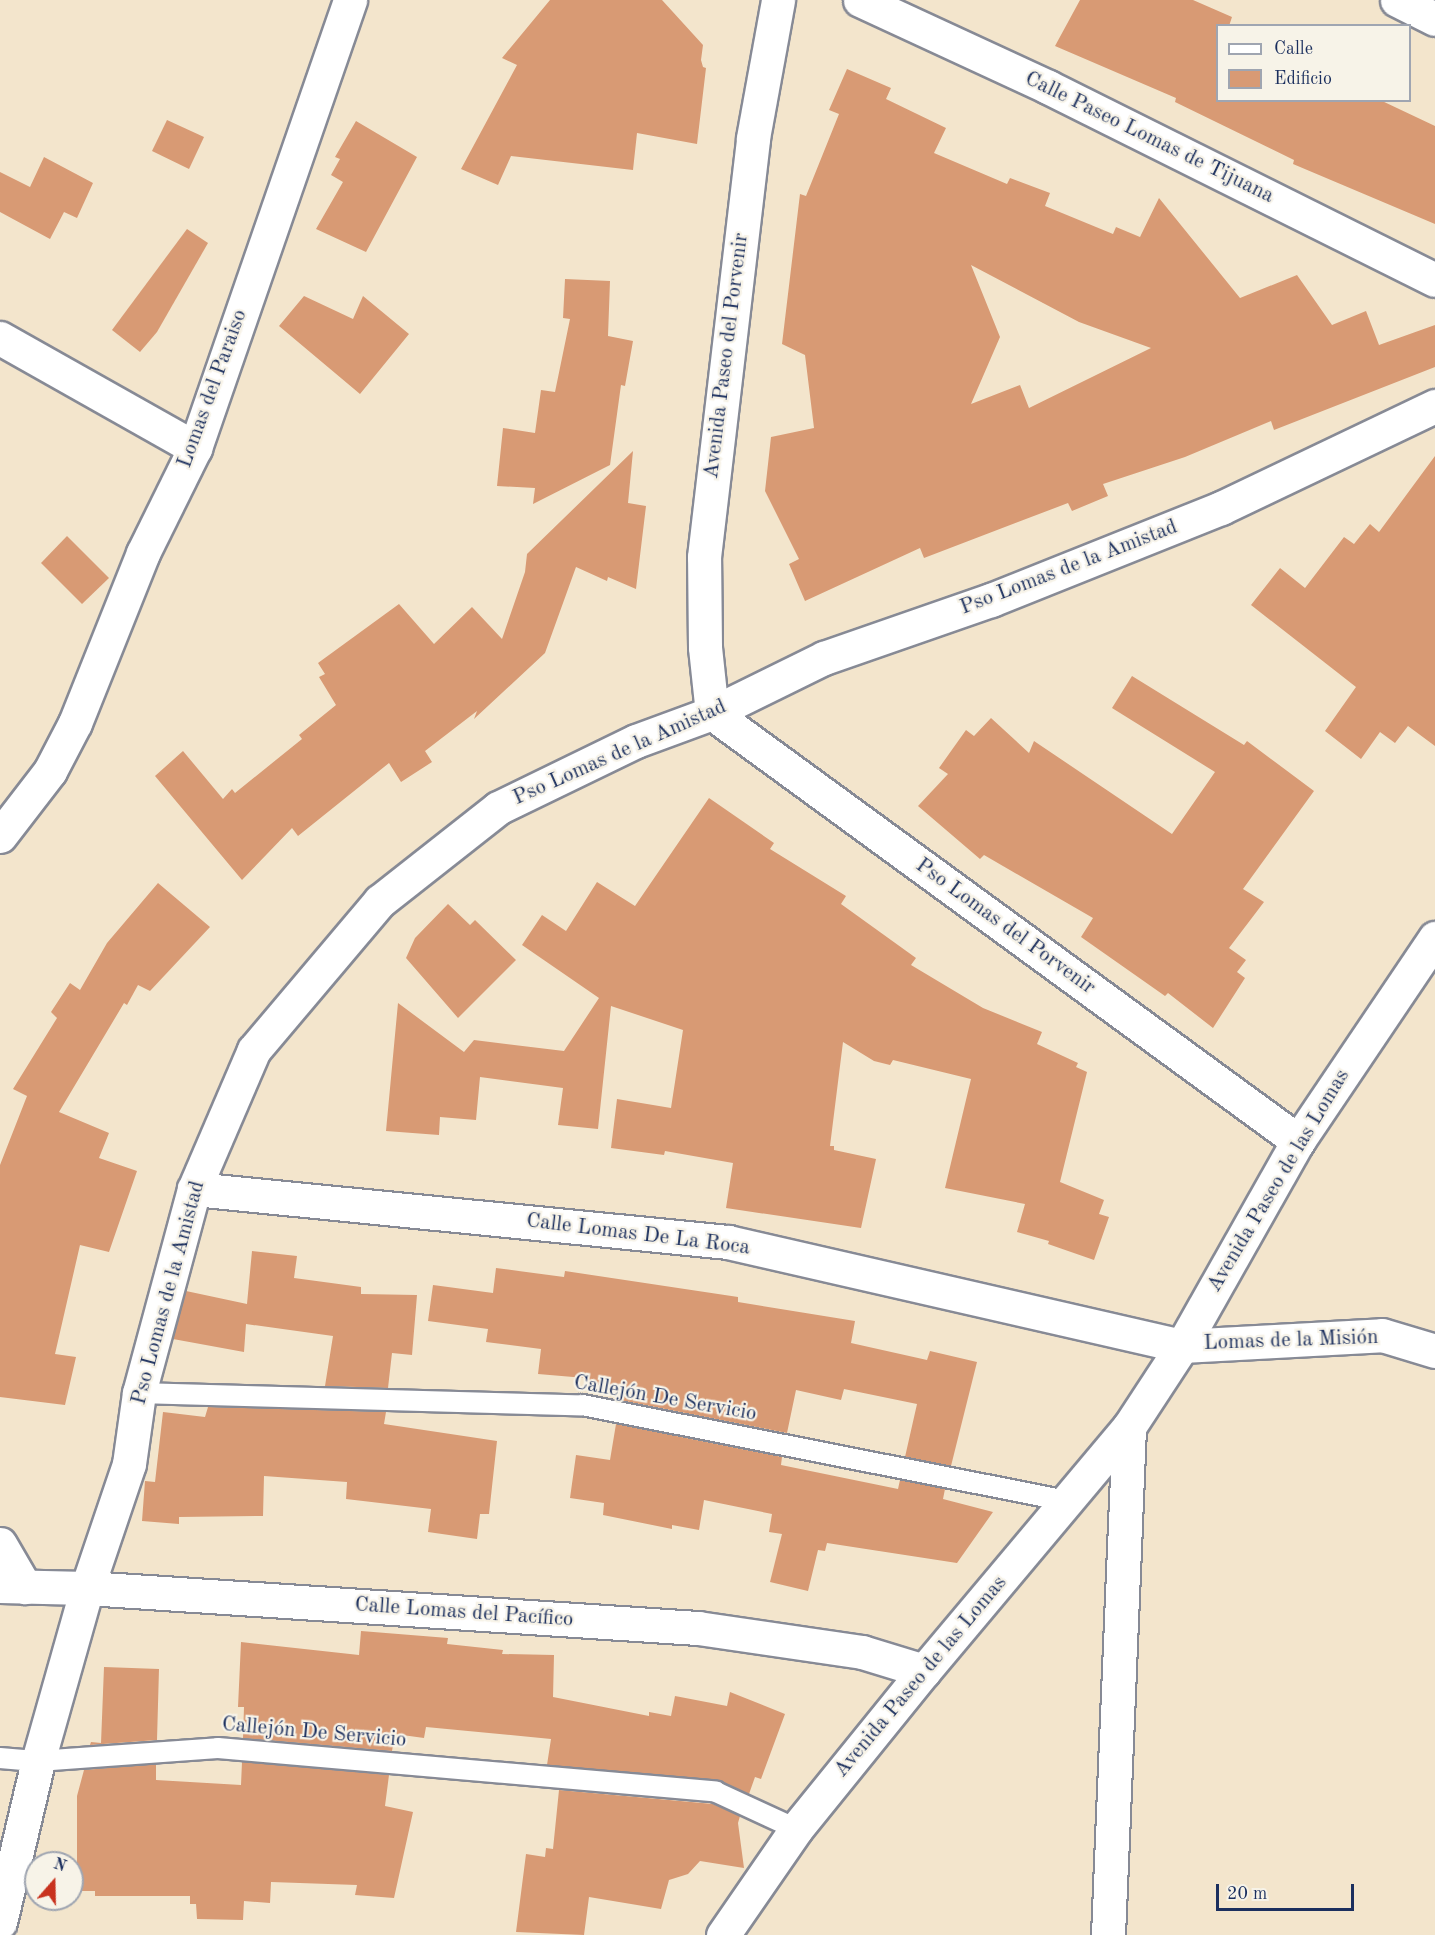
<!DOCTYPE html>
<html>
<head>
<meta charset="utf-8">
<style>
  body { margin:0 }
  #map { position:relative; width:1435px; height:1935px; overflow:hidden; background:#f3e5cc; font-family:"Old Standard TT",serif }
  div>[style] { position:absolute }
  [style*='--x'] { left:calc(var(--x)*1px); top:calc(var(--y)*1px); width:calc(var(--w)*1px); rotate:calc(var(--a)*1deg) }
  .building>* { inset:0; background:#d89a74 }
  .roads { filter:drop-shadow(2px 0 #878a95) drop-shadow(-2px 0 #878a95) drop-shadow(0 2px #878a95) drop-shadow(0 -2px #878a95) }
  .service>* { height:20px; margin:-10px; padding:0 10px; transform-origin:10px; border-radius:10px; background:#fff }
  .minor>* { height:33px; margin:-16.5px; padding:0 16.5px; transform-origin:16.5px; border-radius:16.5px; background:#fff }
  .tertiary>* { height:33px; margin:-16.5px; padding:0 16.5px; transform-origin:16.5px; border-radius:16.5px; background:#fff }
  span { translate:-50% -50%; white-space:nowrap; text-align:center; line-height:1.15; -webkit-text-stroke:4.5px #f7f3e8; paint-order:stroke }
  .street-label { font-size:21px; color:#1b2f5e }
  .legend { position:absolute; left:1216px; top:24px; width:195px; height:78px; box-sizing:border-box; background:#f7f3e8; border:2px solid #9fa5b1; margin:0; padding:8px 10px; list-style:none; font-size:18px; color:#1b2f5e }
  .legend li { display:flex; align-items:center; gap:12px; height:30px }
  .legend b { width:30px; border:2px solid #9fa5b1 }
  .north { position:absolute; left:24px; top:1851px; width:60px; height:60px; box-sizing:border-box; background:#f7f3e8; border:2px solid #9fa5b1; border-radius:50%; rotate:20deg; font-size:16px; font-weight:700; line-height:24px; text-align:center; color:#1b2f5e }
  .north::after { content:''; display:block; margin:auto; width:21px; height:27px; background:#c8321e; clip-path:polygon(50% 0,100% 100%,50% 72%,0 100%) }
  .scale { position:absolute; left:1216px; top:1884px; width:138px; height:27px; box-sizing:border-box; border:3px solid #1b2f5e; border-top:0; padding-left:8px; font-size:18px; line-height:21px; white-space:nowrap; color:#1b2f5e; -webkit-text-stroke:4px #f7f3e8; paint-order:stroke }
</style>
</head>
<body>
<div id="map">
  <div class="building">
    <div style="clip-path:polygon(550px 0,662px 0,703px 45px,701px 60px,703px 67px,706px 68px,697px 144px,637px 133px,633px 170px,511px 156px,498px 185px,461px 169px,517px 65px,502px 58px)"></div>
    <div style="clip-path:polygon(1080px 0,1193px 0,1232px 17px,1229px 26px,1218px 26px,1218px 100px,1380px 100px,1435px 126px,1435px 224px,1293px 164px,1294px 160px,1175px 102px,1176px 98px,1055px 46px)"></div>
    <div style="clip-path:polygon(evenodd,847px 69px,891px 88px,886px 99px,946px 128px,934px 153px,1007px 184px,1010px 178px,1050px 193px,1045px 206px,1113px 234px,1116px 227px,1140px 237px,1159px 198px,1240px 298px,1297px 275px,1332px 325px,1366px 311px,1379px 345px,1435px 325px,1435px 367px,1274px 430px,1271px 421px,1185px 457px,1103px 484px,1108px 496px,1072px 511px,1068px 503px,924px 558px,920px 548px,805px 601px,789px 564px,799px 559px,765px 491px,771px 437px,814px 428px,805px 355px,782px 344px,800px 194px,806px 196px,839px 114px,829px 110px,847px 69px,971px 265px,1079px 322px,1151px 348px,1029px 408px,1020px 385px,971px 404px,1000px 337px,971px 265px)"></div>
    <div style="clip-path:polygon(167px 120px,204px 137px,189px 169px,152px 151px)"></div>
    <div style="clip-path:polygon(356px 121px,417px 157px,366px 252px,316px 229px,343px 182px,331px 175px,340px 159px,335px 157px)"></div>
    <div style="clip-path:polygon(44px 157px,93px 183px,77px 218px,64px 212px,50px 239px,0 212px,0 172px,30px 187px)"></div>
    <div style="clip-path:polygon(187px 229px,208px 243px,157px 332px,140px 352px,112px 330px)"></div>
    <div style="clip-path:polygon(565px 279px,610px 281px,608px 336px,633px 341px,625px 386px,621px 385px,610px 465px,533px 504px,535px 488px,497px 486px,503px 428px,535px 433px,541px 390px,555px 392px,570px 319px,563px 318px)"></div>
    <div style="clip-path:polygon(304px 296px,353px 319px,363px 296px,409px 334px,360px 394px,279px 326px)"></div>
    <div style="clip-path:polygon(633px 451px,628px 503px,646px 506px,636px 589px,608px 577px,607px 581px,576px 567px,545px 653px,474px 719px,477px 711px,425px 751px,432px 762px,401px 782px,389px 763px,298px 836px,292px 828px,242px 880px,155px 776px,183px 751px,223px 799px,232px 789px,235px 793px,302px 739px,299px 735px,336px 705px,319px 677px,325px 674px,318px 663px,399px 604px,434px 644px,472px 607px,502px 639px,525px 572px,527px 554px)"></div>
    <div style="clip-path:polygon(1435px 456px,1435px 746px,1408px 726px,1395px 743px,1380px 732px,1361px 759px,1325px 731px,1356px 687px,1251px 605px,1280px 568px,1305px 588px,1344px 537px,1354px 544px,1370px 524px,1379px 532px)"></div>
    <div style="clip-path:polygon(67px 536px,109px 578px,82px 604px,41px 563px)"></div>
    <div style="clip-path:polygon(1132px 676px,1244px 745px,1247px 741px,1314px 791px,1243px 889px,1264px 902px,1229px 948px,1246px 960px,1237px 972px,1245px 978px,1213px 1028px,1168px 993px,1165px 996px,1081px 937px,1093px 918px,984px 855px,980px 859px,918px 806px,948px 774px,939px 768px,966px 730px,974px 736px,991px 718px,1029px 753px,1034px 741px,1172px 834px,1215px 772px,1112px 708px)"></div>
    <div style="clip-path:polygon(709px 798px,774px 843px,770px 849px,846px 896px,841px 904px,916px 958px,911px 965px,983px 1008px,1042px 1032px,1037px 1044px,1078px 1063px,1076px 1067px,1087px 1072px,1060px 1182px,1104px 1200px,1099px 1214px,1109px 1217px,1094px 1260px,1048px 1244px,1049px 1241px,1017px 1232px,1025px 1204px,945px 1188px,971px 1079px,893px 1060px,890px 1065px,874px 1061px,843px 1042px,830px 1146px,834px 1146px,834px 1150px,876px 1159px,861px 1228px,726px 1208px,733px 1163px,665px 1151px,664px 1155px,611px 1148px,617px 1099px,671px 1108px,683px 1030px,611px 1006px,598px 1129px,558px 1125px,563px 1088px,480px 1077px,476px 1120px,440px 1117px,439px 1135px,386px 1131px,398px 1003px,464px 1052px,474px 1040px,564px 1051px,599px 998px,522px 945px,542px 915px,566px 931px,597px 882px,635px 906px)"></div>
    <div style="clip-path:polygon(158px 883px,210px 927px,150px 991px,138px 985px,127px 1005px,124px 1003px,59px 1112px,109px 1133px,99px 1158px,137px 1171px,109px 1252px,80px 1245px,55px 1354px,76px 1357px,65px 1405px,0 1397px,0 1165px,27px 1096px,13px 1089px,57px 1018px,51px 1012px,70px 983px,80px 990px,107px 943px)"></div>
    <div style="clip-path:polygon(448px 904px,470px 925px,475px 920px,516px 960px,458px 1018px,406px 958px,415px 938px)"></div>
    <div style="clip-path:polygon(252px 1251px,297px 1256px,294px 1278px,361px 1287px,361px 1294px,417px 1295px,412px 1355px,392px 1353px,388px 1388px,325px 1386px,333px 1336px,246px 1324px,244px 1352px,173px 1339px,186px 1291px,247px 1304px)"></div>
    <div style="clip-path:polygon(496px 1268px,564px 1277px,565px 1271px,738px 1297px,738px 1302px,855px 1321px,851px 1343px,927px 1360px,930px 1351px,977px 1362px,951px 1466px,905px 1457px,917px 1404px,844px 1389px,841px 1400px,796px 1390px,787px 1433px,620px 1400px,622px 1388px,585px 1383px,585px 1378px,538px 1374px,541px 1349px,486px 1342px,488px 1329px,428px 1321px,433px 1285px,493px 1293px)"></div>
    <div style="clip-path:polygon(208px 1407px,386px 1412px,384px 1424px,497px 1441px,489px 1514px,480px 1514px,477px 1539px,428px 1532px,431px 1509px,346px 1499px,347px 1482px,264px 1476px,263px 1516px,179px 1517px,179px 1524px,142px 1521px,145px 1481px,155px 1482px,163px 1412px,205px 1417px)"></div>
    <div style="clip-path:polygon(616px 1424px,782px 1457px,781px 1465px,898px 1489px,900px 1480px,945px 1489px,943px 1499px,993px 1512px,957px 1563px,827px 1543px,825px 1551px,818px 1550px,808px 1591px,770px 1582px,782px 1534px,769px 1532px,772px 1514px,704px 1500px,699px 1530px,672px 1525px,672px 1529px,603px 1515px,604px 1503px,570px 1498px,576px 1455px,610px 1460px)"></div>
    <div style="clip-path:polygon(361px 1631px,448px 1638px,447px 1644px,503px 1650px,502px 1654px,554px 1655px,553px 1697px,649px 1716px,649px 1712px,671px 1716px,675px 1696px,727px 1706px,730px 1692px,785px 1714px,761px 1779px,755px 1777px,749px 1794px,717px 1780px,547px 1765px,551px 1739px,426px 1727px,424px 1738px,395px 1734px,392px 1751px,243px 1738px,244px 1707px,238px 1707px,241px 1642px,359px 1655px)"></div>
    <div style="clip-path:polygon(104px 1667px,159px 1669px,157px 1740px,90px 1745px,91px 1742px,101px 1743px)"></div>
    <div style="clip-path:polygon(242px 1762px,389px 1775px,385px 1806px,413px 1812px,394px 1898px,355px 1895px,357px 1885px,271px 1882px,270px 1903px,244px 1901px,243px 1920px,197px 1919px,196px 1904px,190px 1904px,190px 1896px,95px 1896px,95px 1891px,77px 1891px,77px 1796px,84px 1770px,156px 1764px,156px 1780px,241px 1785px)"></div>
    <div style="clip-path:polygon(559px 1790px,713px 1804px,740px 1816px,738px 1823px,744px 1868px,700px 1861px,688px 1874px,669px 1880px,661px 1909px,589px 1897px,584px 1935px,516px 1932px,526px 1854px,545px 1857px,546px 1848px,553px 1849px)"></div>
  </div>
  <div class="roads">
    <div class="service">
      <div style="--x:139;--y:1393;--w:443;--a:1.6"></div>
      <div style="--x:582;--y:1405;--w:495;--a:11.2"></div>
      <div style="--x:0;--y:1758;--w:38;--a:5"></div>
      <div style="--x:38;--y:1761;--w:180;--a:-4.1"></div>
      <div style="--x:218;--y:1748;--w:500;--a:5"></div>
      <div style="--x:716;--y:1792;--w:88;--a:24.8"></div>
    </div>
    <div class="minor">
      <div style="--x:860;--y:0;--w:207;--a:24.8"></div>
      <div style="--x:1048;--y:87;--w:432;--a:26.5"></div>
      <div style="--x:1397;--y:0;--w:42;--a:26.6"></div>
      <div style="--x:0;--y:338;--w:224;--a:29.4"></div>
      <div style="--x:712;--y:713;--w:726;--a:36.14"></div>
      <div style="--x:712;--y:713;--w:66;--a:-96.1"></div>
      <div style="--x:705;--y:647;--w:90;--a:-90.6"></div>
      <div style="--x:704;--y:557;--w:422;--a:-83.3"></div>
      <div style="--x:753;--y:138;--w:140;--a:-79.7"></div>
      <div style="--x:0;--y:836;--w:82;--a:-52.4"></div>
      <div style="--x:50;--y:771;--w:54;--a:-62.5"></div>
      <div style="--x:75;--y:723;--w:183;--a:-68.2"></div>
      <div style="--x:143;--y:553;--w:117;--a:-63.7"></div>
      <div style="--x:195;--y:448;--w:474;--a:-70.9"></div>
      <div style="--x:194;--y:1189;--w:537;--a:5.67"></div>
      <div style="--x:728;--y:1242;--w:466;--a:12.9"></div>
      <div style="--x:1182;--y:1346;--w:200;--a:-3.1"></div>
      <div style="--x:1382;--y:1335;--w:55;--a:16.8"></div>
      <div style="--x:0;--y:1544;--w:50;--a:59.8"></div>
      <div style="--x:0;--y:1586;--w:87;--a:1.3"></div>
      <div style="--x:87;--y:1588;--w:612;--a:3.75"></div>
      <div style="--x:698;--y:1628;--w:166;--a:8.3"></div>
      <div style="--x:862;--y:1652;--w:65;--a:17"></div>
      <div style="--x:0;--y:1922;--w:165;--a:-76.7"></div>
      <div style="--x:38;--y:1761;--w:180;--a:-74.2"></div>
      <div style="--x:87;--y:1588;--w:131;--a:-71.3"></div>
      <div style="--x:129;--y:1464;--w:72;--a:-82"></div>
      <div style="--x:139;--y:1393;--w:211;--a:-74.9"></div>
      <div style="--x:194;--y:1189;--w:151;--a:-66.7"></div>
      <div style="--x:254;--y:1050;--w:195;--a:-49.8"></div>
      <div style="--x:380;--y:901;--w:150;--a:-38.2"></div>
      <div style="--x:498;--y:808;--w:153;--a:-25.9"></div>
      <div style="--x:636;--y:741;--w:81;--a:-20.2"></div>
      <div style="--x:712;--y:713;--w:125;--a:-26.2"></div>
      <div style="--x:824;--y:658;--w:177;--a:-19.2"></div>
      <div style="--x:991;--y:600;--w:248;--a:-21.8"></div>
      <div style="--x:1221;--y:508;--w:237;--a:-25.5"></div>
      <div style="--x:1108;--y:1935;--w:508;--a:-87.63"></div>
    </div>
    <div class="tertiary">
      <div style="--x:723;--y:1935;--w:129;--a:-55.4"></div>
      <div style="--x:796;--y:1829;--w:203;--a:-51"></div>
      <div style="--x:924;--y:1671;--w:319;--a:-50"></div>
      <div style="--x:1129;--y:1427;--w:97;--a:-56.8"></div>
      <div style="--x:1182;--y:1346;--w:236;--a:-60.5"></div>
      <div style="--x:1298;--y:1141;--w:245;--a:-56"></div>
    </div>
  </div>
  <div class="street-label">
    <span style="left:1149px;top:138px;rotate:26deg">Calle Paseo Lomas de Tijuana</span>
    <span style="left:727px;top:356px;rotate:-83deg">Avenida Paseo del Porvenir</span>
    <span style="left:213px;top:389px;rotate:-70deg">Lomas del Paraiso</span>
    <span style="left:1069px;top:568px;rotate:-21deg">Pso Lomas de la Amistad</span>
    <span style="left:620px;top:753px;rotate:-24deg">Pso Lomas de la Amistad</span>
    <span style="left:1005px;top:927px;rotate:36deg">Pso Lomas del Porvenir</span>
    <span style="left:1279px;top:1181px;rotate:-59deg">Avenida Paseo de las Lomas</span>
    <span style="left:638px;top:1235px;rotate:7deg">Calle Lomas De La Roca</span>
    <span style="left:169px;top:1293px;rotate:-75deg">Pso Lomas de la Amistad</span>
    <span style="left:1291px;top:1341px;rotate:-2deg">Lomas de la Misión</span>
    <span style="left:665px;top:1399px;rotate:10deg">Callejón De Servicio</span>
    <span style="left:464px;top:1613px;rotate:4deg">Calle Lomas del Pacífico</span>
    <span style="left:921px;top:1677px;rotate:-50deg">Avenida Paseo de las Lomas</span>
    <span style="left:314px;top:1733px;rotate:5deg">Callejón De Servicio</span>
  </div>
  <ul class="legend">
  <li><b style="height:8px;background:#fff"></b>Calle</li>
  <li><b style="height:16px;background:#d89a74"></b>Edificio</li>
  </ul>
  <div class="north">N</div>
  <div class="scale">20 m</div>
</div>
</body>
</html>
